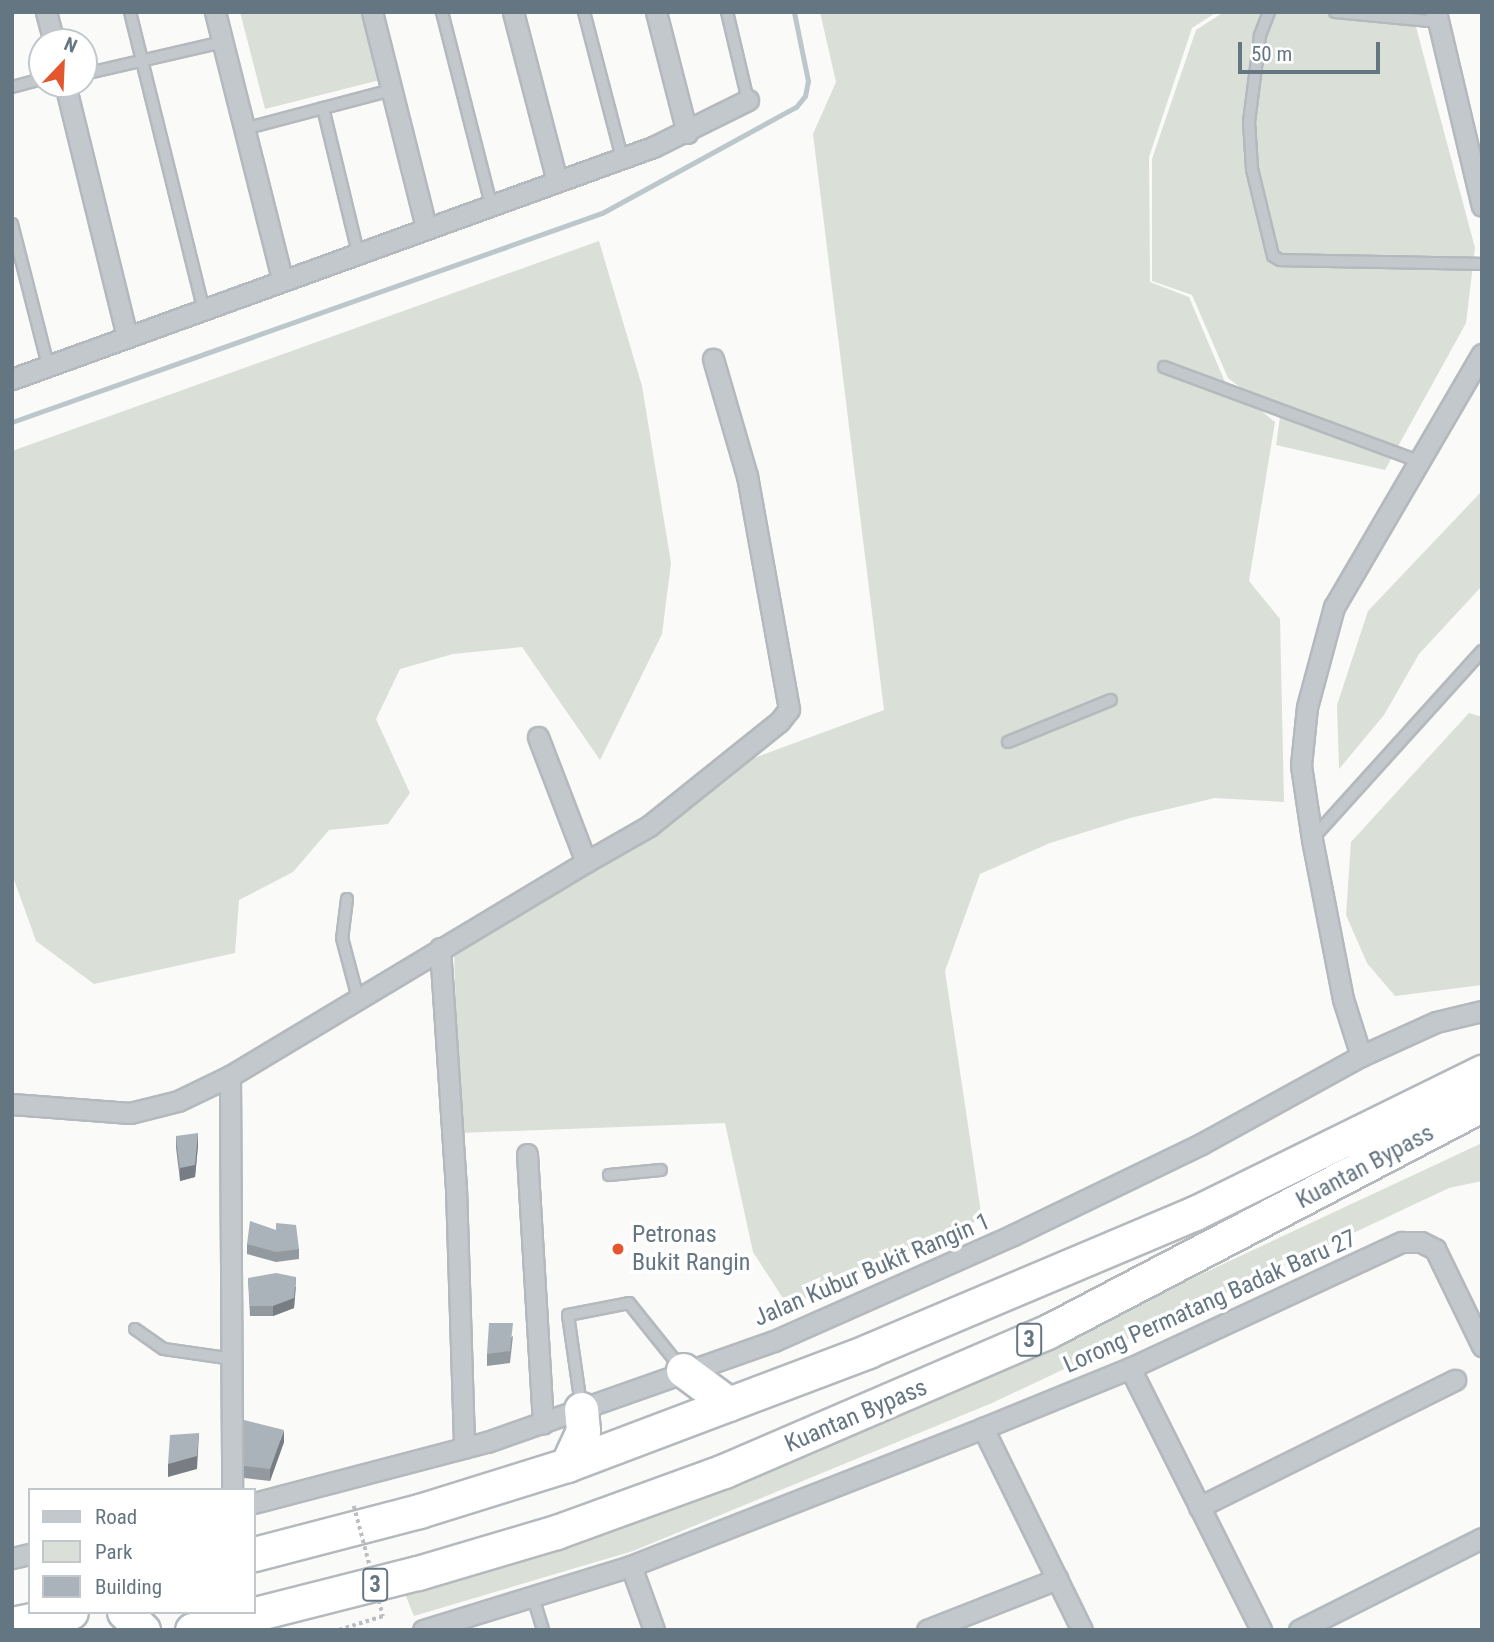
<!DOCTYPE html>
<html>
<head>
<meta charset="utf-8">
<style>
  body { margin:0 }
  #map { position:relative; width:1494px; height:1642px; overflow:hidden; background:#fafaf8; font-family:"Roboto Condensed",sans-serif }
  div>[style] { position:absolute }
  [style*='--x'] { left:calc(var(--x)*1px); top:calc(var(--y)*1px); width:calc(var(--w)*1px); rotate:calc(var(--a)*1deg) }
  .green>* { inset:0; background:#dadfd7 }
  .stream>* { height:5px; margin:-2.5px; padding:0 2.5px; transform-origin:2.5px; border-radius:2.5px; background:#bbc7cb }
  .path>* { height:3.5px; margin-top:-1.75px; transform-origin:0; background:repeating-linear-gradient(90deg,#bbbfc2 0 3.5px,transparent 0 7px) }
  .roads { filter:drop-shadow(2px 0 #b4b9bd) drop-shadow(-2px 0 #b4b9bd) drop-shadow(0 2px #b4b9bd) drop-shadow(0 -2px #b4b9bd) }
  .lane>* { height:10px; margin:-5px; padding:0 5px; transform-origin:5px; border-radius:5px; background:#c3c8cc }
  .street>* { height:19px; margin:-9.5px; padding:0 9.5px; transform-origin:9.5px; border-radius:9.5px; background:#c3c8cc }
  .highway>* { height:33px; margin:-16.5px; padding:0 16.5px; transform-origin:16.5px; border-radius:16.5px; background:#fff }
  .path-bridge>* { height:3.5px; margin-top:-1.75px; transform-origin:0; background:repeating-linear-gradient(90deg,#bbbfc2 0 3.5px,transparent 0 7px) }
  .wall>* { inset:0; background:#929a9f }
  .shaded-wall>* { inset:0; background:#777d82 }
  .building>* { inset:0; background:#aab3b9 }
  .dots>* { width:19px; height:19px; translate:-50% -50%; box-sizing:border-box; border:4px solid #fff; border-radius:50% }
  span { translate:-50% -50%; white-space:nowrap; text-align:center; line-height:1.15; -webkit-text-stroke:7px #fff; paint-order:stroke }
  .shield-label span { padding:2px 5px; background:#fff; border:2px solid; border-radius:5px; -webkit-text-stroke-width:0 }
  .shield-label { font-size:23px; color:#657683; font-weight:700 }
  .street-label { font-size:24px; color:#657683 }
  .poi-label { font-size:24px; color:#657683 }
  .left { translate:0 -50%; text-align:left }
  .frame { position:absolute; inset:0; border:14px solid #657683; pointer-events:none }
  .legend { position:absolute; left:28px; top:1488px; width:228px; height:126px; box-sizing:border-box; background:#fff; border:2px solid #c1c8cd; margin:0; padding:9px 12px; list-style:none; font-size:21px; color:#657683 }
  .legend li { display:flex; align-items:center; gap:14px; height:35px }
  .legend b { width:35px; border:2px solid #c1c8cd }
  .north { position:absolute; left:28px; top:28px; width:70px; height:70px; box-sizing:border-box; background:#fff; border:2px solid #c1c8cd; border-radius:50%; rotate:23deg; font-size:19px; font-weight:700; line-height:28px; text-align:center; color:#657683 }
  .north::after { content:''; display:block; margin:auto; width:24px; height:32px; background:#e4572e; clip-path:polygon(50% 0,100% 100%,50% 72%,0 100%) }
  .scale { position:absolute; left:1238px; top:42px; width:142px; height:32px; box-sizing:border-box; border:4px solid #657683; border-top:0; padding-left:9px; font-size:21px; line-height:24px; white-space:nowrap; color:#657683; -webkit-text-stroke:5px #fff; paint-order:stroke }
</style>
</head>
<body>
<div id="map">
  <div class="green">
    <div style="clip-path:polygon(240px 12px,362px 12px,380px 80px,265px 109px)"></div>
    <div style="clip-path:polygon(820px 12px,1217px 12px,1192px 28px,1149px 157px,1150px 282px,1189px 297px,1225px 382px,1275px 422px,1249px 581px,1280px 619px,1284px 802px,1215px 798px,1130px 818px,1050px 843px,980px 874px,945px 971px,982px 1219px,788px 1306px,753px 1252px,725px 1123px,460px 1133px,454px 952px,708px 775px,884px 710px,813px 134px,836px 82px)"></div>
    <div style="clip-path:polygon(1224px 12px,1412px 12px,1475px 248px,1466px 323px,1385px 470px,1276px 445px,1280px 417px,1228px 378px,1192px 295px,1152px 281px,1152px 159px,1196px 30px)"></div>
    <div style="clip-path:polygon(599px 241px,642px 386px,671px 563px,662px 634px,600px 760px,522px 647px,453px 654px,400px 669px,376px 719px,410px 793px,388px 824px,329px 830px,293px 872px,239px 900px,235px 953px,94px 984px,36px 941px,12px 874px,12px 451px)"></div>
    <div style="clip-path:polygon(1482px 491px,1482px 586px,1419px 654px,1384px 715px,1339px 769px,1337px 705px,1368px 611px)"></div>
    <div style="clip-path:polygon(1469px 713px,1482px 717px,1482px 985px,1395px 996px,1367px 963px,1346px 915px,1351px 842px)"></div>
    <div style="clip-path:polygon(1482px 1143px,1482px 1181px,1449px 1188px,992px 1403px,633px 1551px,414px 1616px,405px 1594px,543px 1556px,898px 1416px)"></div>
  </div>
  <div class="stream">
    <div style="--x:12;--y:422;--w:626;--a:-19.51"></div>
    <div style="--x:602;--y:213;--w:221;--a:-28.7"></div>
    <div style="--x:796;--y:107;--w:14;--a:-51"></div>
    <div style="--x:805;--y:96;--w:15;--a:-79"></div>
    <div style="--x:808;--y:81;--w:70;--a:-101.5"></div>
  </div>
  <div class="path">
    <div style="--x:339;--y:1630;--w:46;--a:-17.7"></div>
  </div>
  <div class="roads">
    <div class="lane">
      <div style="--x:130;--y:12;--w:304;--a:76.1"></div>
      <div style="--x:442;--y:12;--w:198;--a:75.7"></div>
      <div style="--x:584;--y:12;--w:151;--a:75.4"></div>
      <div style="--x:727;--y:12;--w:90;--a:76.6"></div>
      <div style="--x:1269;--y:12;--w:26;--a:111"></div>
      <div style="--x:1260;--y:36;--w:87;--a:97.3"></div>
      <div style="--x:1249;--y:122;--w:47;--a:86.3"></div>
      <div style="--x:1252;--y:169;--w:89;--a:76.4"></div>
      <div style="--x:1273;--y:256;--w:8;--a:30"></div>
      <div style="--x:1280;--y:260;--w:202;--a:1.1"></div>
      <div style="--x:1335;--y:12;--w:103;--a:5.5"></div>
      <div style="--x:84;--y:74;--w:143;--a:-13"></div>
      <div style="--x:12;--y:87;--w:31;--a:-15"></div>
      <div style="--x:323;--y:108;--w:149;--a:76.4"></div>
      <div style="--x:244;--y:129;--w:153;--a:-14.8"></div>
      <div style="--x:12;--y:224;--w:146;--a:75.7"></div>
      <div style="--x:1164;--y:367;--w:271;--a:20.3"></div>
      <div style="--x:1008;--y:742;--w:111;--a:-22.2"></div>
      <div style="--x:1313;--y:838;--w:252;--a:-47.9"></div>
      <div style="--x:347;--y:899;--w:39;--a:97"></div>
      <div style="--x:342;--y:938;--w:62;--a:75.1"></div>
      <div style="--x:609;--y:1175;--w:52;--a:-5.5"></div>
      <div style="--x:135;--y:1329;--w:35;--a:35"></div>
      <div style="--x:164;--y:1349;--w:70;--a:8.2"></div>
      <div style="--x:581;--y:1405;--w:91;--a:-98.2"></div>
      <div style="--x:568;--y:1315;--w:62;--a:-11.1"></div>
      <div style="--x:629;--y:1303;--w:83;--a:51.3"></div>
      <div style="--x:533;--y:1597;--w:34;--a:73"></div>
    </div>
    <div class="street">
      <div style="--x:46;--y:12;--w:31;--a:75"></div>
      <div style="--x:215;--y:12;--w:275;--a:75.9"></div>
      <div style="--x:372;--y:12;--w:222;--a:75.9"></div>
      <div style="--x:513;--y:12;--w:175;--a:75.4"></div>
      <div style="--x:656;--y:12;--w:125;--a:75.6"></div>
      <div style="--x:1436;--y:12;--w:199;--a:76.7"></div>
      <div style="--x:65;--y:84;--w:260;--a:76.2"></div>
      <div style="--x:12;--y:379;--w:682;--a:-19.9"></div>
      <div style="--x:653;--y:147;--w:106;--a:-26.3"></div>
      <div style="--x:586;--y:862;--w:73;--a:-29.7"></div>
      <div style="--x:649;--y:826;--w:166;--a:-38.7"></div>
      <div style="--x:779;--y:722;--w:16;--a:-52"></div>
      <div style="--x:789;--y:709;--w:237;--a:-100.2"></div>
      <div style="--x:747;--y:476;--w:122;--a:-106.2"></div>
      <div style="--x:440;--y:948;--w:241;--a:86.2"></div>
      <div style="--x:456;--y:1188;--w:260;--a:88.2"></div>
      <div style="--x:1361;--y:1056;--w:60;--a:-107.5"></div>
      <div style="--x:1343;--y:999;--w:163;--a:-101"></div>
      <div style="--x:1312;--y:839;--w:75;--a:-98.5"></div>
      <div style="--x:1301;--y:765;--w:58;--a:-84.1"></div>
      <div style="--x:1307;--y:707;--w:104;--a:-74.9"></div>
      <div style="--x:1334;--y:607;--w:293;--a:-59.7"></div>
      <div style="--x:230;--y:1076;--w:414;--a:89.7"></div>
      <div style="--x:12;--y:1104;--w:118;--a:4.4"></div>
      <div style="--x:130;--y:1113;--w:49;--a:-14"></div>
      <div style="--x:178;--y:1101;--w:58;--a:-25.7"></div>
      <div style="--x:230;--y:1076;--w:415;--a:-31"></div>
      <div style="--x:586;--y:862;--w:134;--a:-111"></div>
      <div style="--x:527;--y:1154;--w:270;--a:86.6"></div>
      <div style="--x:1130;--y:1368;--w:293;--a:63.4"></div>
      <div style="--x:983;--y:1428;--w:225;--a:63.9"></div>
      <div style="--x:254;--y:1503;--w:241;--a:-14.7"></div>
      <div style="--x:487;--y:1442;--w:304;--a:-19.4"></div>
      <div style="--x:774;--y:1341;--w:261;--a:-23.9"></div>
      <div style="--x:1013;--y:1235;--w:209;--a:-25.8"></div>
      <div style="--x:1201;--y:1144;--w:183;--a:-28.8"></div>
      <div style="--x:1361;--y:1056;--w:82;--a:-24.4"></div>
      <div style="--x:1436;--y:1022;--w:47;--a:-13.4"></div>
      <div style="--x:1199;--y:1507;--w:286;--a:-26.4"></div>
      <div style="--x:12;--y:1558;--w:18;--a:-13"></div>
      <div style="--x:631;--y:1566;--w:68;--a:70.2"></div>
      <div style="--x:423;--y:1630;--w:218;--a:-17.1"></div>
      <div style="--x:631;--y:1566;--w:378;--a:-21.4"></div>
      <div style="--x:983;--y:1428;--w:159;--a:-22.2"></div>
      <div style="--x:1130;--y:1368;--w:300;--a:-24.9"></div>
      <div style="--x:1402;--y:1242;--w:19;--a:0"></div>
      <div style="--x:1421;--y:1242;--w:16;--a:27"></div>
      <div style="--x:1435;--y:1249;--w:108;--a:64.1"></div>
      <div style="--x:927;--y:1630;--w:140;--a:-21.4"></div>
      <div style="--x:1299;--y:1630;--w:205;--a:-26.7"></div>
    </div>
    <div class="highway">
      <div style="--x:683;--y:1370;--w:57;--a:36.5"></div>
      <div style="--x:567;--y:1465;--w:38;--a:-65"></div>
      <div style="--x:583;--y:1431;--w:22;--a:-95"></div>
      <div style="--x:254;--y:1554;--w:171;--a:-14.6"></div>
      <div style="--x:419;--y:1511;--w:155;--a:-17.3"></div>
      <div style="--x:567;--y:1465;--w:322;--a:-20.7"></div>
      <div style="--x:868;--y:1351;--w:355;--a:-22.9"></div>
      <div style="--x:1195;--y:1213;--w:320;--a:-26.2"></div>
      <div style="--x:124;--y:1612;--w:26;--a:43"></div>
      <div style="--x:12;--y:1624;--w:60;--a:-11.5"></div>
      <div style="--x:192;--y:1630;--w:233;--a:-14.2"></div>
      <div style="--x:418;--y:1573;--w:144;--a:-16.5"></div>
      <div style="--x:556;--y:1532;--w:179;--a:-20"></div>
      <div style="--x:724;--y:1471;--w:352;--a:-23.3"></div>
      <div style="--x:1047;--y:1332;--w:491;--a:-27.6"></div>
    </div>
  </div>
  <div class="path-bridge">
    <div style="--x:354;--y:1506;--w:114;--a:75.2"></div>
  </div>
  <div class="wall">
    <div style="clip-path:polygon(176px 1136px,198px 1145px,195px 1177px,180px 1181px,176px 1148px)"></div>
    <div style="clip-path:polygon(247px 1244px,299px 1249px,299px 1259px,276px 1262px,247px 1254px)"></div>
    <div style="clip-path:polygon(248px 1278px,296px 1287px,294px 1308px,273px 1316px,250px 1316px)"></div>
    <div style="clip-path:polygon(513px 1336px,510px 1363px,487px 1366px,487px 1354px)"></div>
    <div style="clip-path:polygon(244px 1420px,284px 1442px,270px 1481px,244px 1478px)"></div>
  </div>
  <div class="shaded-wall">
    <div style="clip-path:polygon(198px 1133px,198px 1145px,195px 1177px,180px 1181px,180px 1168px)"></div>
    <div style="clip-path:polygon(296px 1277px,294px 1308px,273px 1316px,273px 1306px)"></div>
    <div style="clip-path:polygon(284px 1430px,284px 1442px,270px 1481px,270px 1469px)"></div>
    <div style="clip-path:polygon(199px 1433px,197px 1469px,168px 1477px,168px 1464px)"></div>
  </div>
  <div class="building">
    <div style="clip-path:polygon(198px 1133px,195px 1165px,180px 1168px,176px 1136px)"></div>
    <div style="clip-path:polygon(250px 1221px,276px 1230px,276px 1223px,296px 1225px,299px 1249px,276px 1252px,247px 1244px)"></div>
    <div style="clip-path:polygon(276px 1273px,296px 1277px,294px 1298px,273px 1306px,250px 1306px,248px 1278px)"></div>
    <div style="clip-path:polygon(489px 1323px,513px 1323px,510px 1351px,487px 1354px)"></div>
    <div style="clip-path:polygon(244px 1420px,284px 1430px,270px 1469px,244px 1466px)"></div>
    <div style="clip-path:polygon(199px 1433px,197px 1456px,168px 1464px,170px 1435px)"></div>
  </div>
  <div class="dots">
    <div style="left:618px;top:1249px;background:#e4572e"></div>
  </div>
  <div class="shield-label">
    <span style="left:1029px;top:1340px">3</span>
    <span style="left:375px;top:1585px">3</span>
  </div>
  <div class="street-label">
    <span style="left:1365px;top:1167px;rotate:-28deg">Kuantan Bypass</span>
    <span style="left:872px;top:1270px;rotate:-23deg">Jalan Kubur Bukit Rangin 1</span>
    <span style="left:1210px;top:1302px;rotate:-24deg">Lorong Permatang Badak Baru 27</span>
    <span style="left:856px;top:1416px;rotate:-23deg">Kuantan Bypass</span>
  </div>
  <div class="poi-label">
    <span class="left" style="left:632px;top:1249px">Petronas<br>Bukit Rangin</span>
  </div>
  <div class="frame"></div>
  <ul class="legend">
  <li><b style="height:9px;background:#c3c8cc"></b>Road</li>
  <li><b style="height:19px;background:#dadfd7"></b>Park</li>
  <li><b style="height:19px;background:#aab3b9"></b>Building</li>
  </ul>
  <div class="north">N</div>
  <div class="scale">50 m</div>
</div>
</body>
</html>
